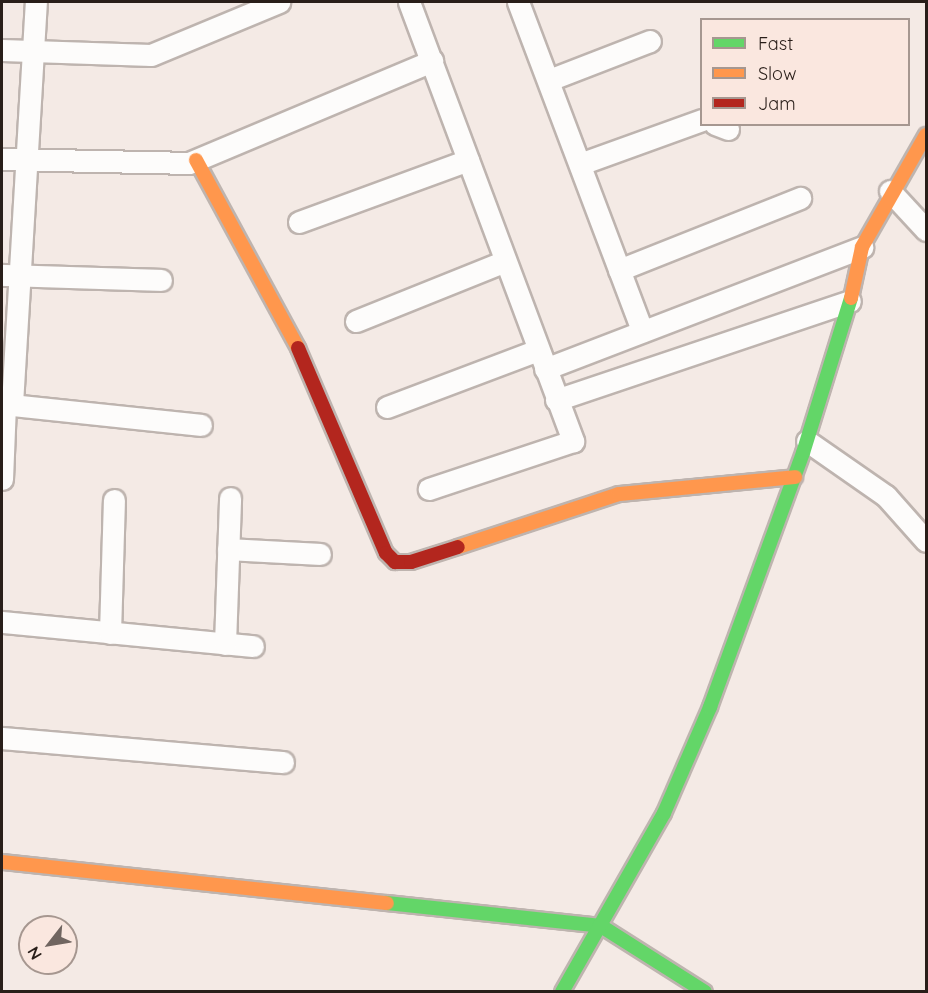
<!DOCTYPE html>
<html>
<head>
<meta charset="utf-8">
<style>
  body { margin:0 }
  #map { position:relative; width:928px; height:993px; overflow:hidden; background:#f4eae5; font-family:Quicksand,sans-serif }
  div>[style] { position:absolute }
  [style*='--x'] { left:calc(var(--x)*1px); top:calc(var(--y)*1px); width:calc(var(--w)*1px); rotate:calc(var(--a)*1deg) }
  .roads { filter:drop-shadow(2px 0 #beb4af) drop-shadow(-2px 0 #beb4af) drop-shadow(0 2px #beb4af) drop-shadow(0 -2px #beb4af) }
  .street>* { height:21px; margin:-10.5px; padding:0 10.5px; transform-origin:10.5px; border-radius:10.5px; background:#fdfcfb }
  .fast>* { height:14px; margin:-7px; padding:0 7px; transform-origin:7px; border-radius:7px; background:#63d668 }
  .slow>* { height:14px; margin:-7px; padding:0 7px; transform-origin:7px; border-radius:7px; background:#ff974d }
  .jam>* { height:14px; margin:-7px; padding:0 7px; transform-origin:7px; border-radius:7px; background:#b3261e }
  span { translate:-50% -50%; white-space:nowrap; text-align:center; line-height:1.15; -webkit-text-stroke:6px #fae7df; paint-order:stroke }
  .frame { position:absolute; inset:0; border:3px solid #291e19; pointer-events:none }
  .legend { position:absolute; left:700px; top:18px; width:210px; height:108px; box-sizing:border-box; background:#fae7df; border:2px solid #a69790; margin:0; padding:8px 10px; list-style:none; font-size:18px; color:#291e19 }
  .legend li { display:flex; align-items:center; gap:12px; height:30px }
  .legend b { width:30px; border:2px solid #a69790 }
  .north { position:absolute; left:18px; top:915px; width:60px; height:60px; box-sizing:border-box; background:#fae7df; border:2px solid #a69790; border-radius:50%; rotate:239deg; font-size:16px; font-weight:700; line-height:24px; text-align:center; color:#291e19 }
  .north::after { content:''; display:block; margin:auto; width:21px; height:27px; background:#706560; clip-path:polygon(50% 0,100% 100%,50% 72%,0 100%) }
</style>
</head>
<body>
<div id="map">
  <div class="roads">
    <div class="street">
      <div style="--x:409;--y:2;--w:469;--a:69.5"></div>
      <div style="--x:573;--y:441;--w:152;--a:161.6"></div>
      <div style="--x:518;--y:2;--w:352;--a:69.3"></div>
      <div style="--x:2;--y:50;--w:149;--a:1.9"></div>
      <div style="--x:151;--y:55;--w:139;--a:-22.5"></div>
      <div style="--x:549;--y:80;--w:108;--a:-21.1"></div>
      <div style="--x:715;--y:124;--w:14;--a:21"></div>
      <div style="--x:2;--y:159;--w:187;--a:1.2"></div>
      <div style="--x:189;--y:163;--w:264;--a:-22.8"></div>
      <div style="--x:580;--y:164;--w:130;--a:-19.8"></div>
      <div style="--x:890;--y:191;--w:53;--a:47.3"></div>
      <div style="--x:299;--y:222;--w:180;--a:-20.1"></div>
      <div style="--x:619;--y:270;--w:195;--a:-21.7"></div>
      <div style="--x:2;--y:275;--w:159;--a:1.8"></div>
      <div style="--x:356;--y:321;--w:161;--a:-21.9"></div>
      <div style="--x:545;--y:369;--w:340;--a:-21"></div>
      <div style="--x:556;--y:400;--w:310;--a:-18.6"></div>
      <div style="--x:2;--y:404;--w:200;--a:6"></div>
      <div style="--x:12;--y:404;--w:403;--a:-86.6"></div>
      <div style="--x:387;--y:407;--w:161;--a:-20.7"></div>
      <div style="--x:807;--y:441;--w:96;--a:34.8"></div>
      <div style="--x:886;--y:496;--w:60;--a:48.4"></div>
      <div style="--x:2;--y:479;--w:75;--a:-87.7"></div>
      <div style="--x:228;--y:549;--w:92;--a:3.1"></div>
      <div style="--x:2;--y:622;--w:252;--a:5.5"></div>
      <div style="--x:110;--y:633;--w:133;--a:-88.3"></div>
      <div style="--x:225;--y:644;--w:146;--a:-88"></div>
      <div style="--x:2;--y:738;--w:282;--a:4.9"></div>
    </div>
    <div class="fast">
      <div style="--x:387;--y:903;--w:215;--a:6.1"></div>
      <div style="--x:601;--y:926;--w:123;--a:32.4"></div>
      <div style="--x:562;--y:992;--w:206;--a:-60.3"></div>
      <div style="--x:664;--y:813;--w:116;--a:-66.5"></div>
      <div style="--x:710;--y:707;--w:270;--a:-69.9"></div>
      <div style="--x:803;--y:453;--w:162;--a:-72.8"></div>
    </div>
    <div class="slow">
      <div style="--x:196;--y:160;--w:214;--a:61.5"></div>
      <div style="--x:851;--y:298;--w:52;--a:-77.8"></div>
      <div style="--x:862;--y:247;--w:129;--a:-60.3"></div>
      <div style="--x:458;--y:547;--w:169;--a:-18.2"></div>
      <div style="--x:619;--y:494;--w:177;--a:-5.5"></div>
      <div style="--x:2;--y:862;--w:387;--a:6.1"></div>
    </div>
    <div class="jam">
      <div style="--x:298;--y:348;--w:223;--a:66.8"></div>
      <div style="--x:386;--y:553;--w:13;--a:45"></div>
      <div style="--x:395;--y:562;--w:16;--a:0"></div>
      <div style="--x:411;--y:562;--w:49;--a:-17.7"></div>
    </div>
  </div>
  <div class="frame"></div>
  <ul class="legend">
  <li><b style="height:8px;background:#63d668"></b>Fast</li>
  <li><b style="height:8px;background:#ff974d"></b>Slow</li>
  <li><b style="height:8px;background:#b3261e"></b>Jam</li>
  </ul>
  <div class="north">N</div>
</div>
</body>
</html>
